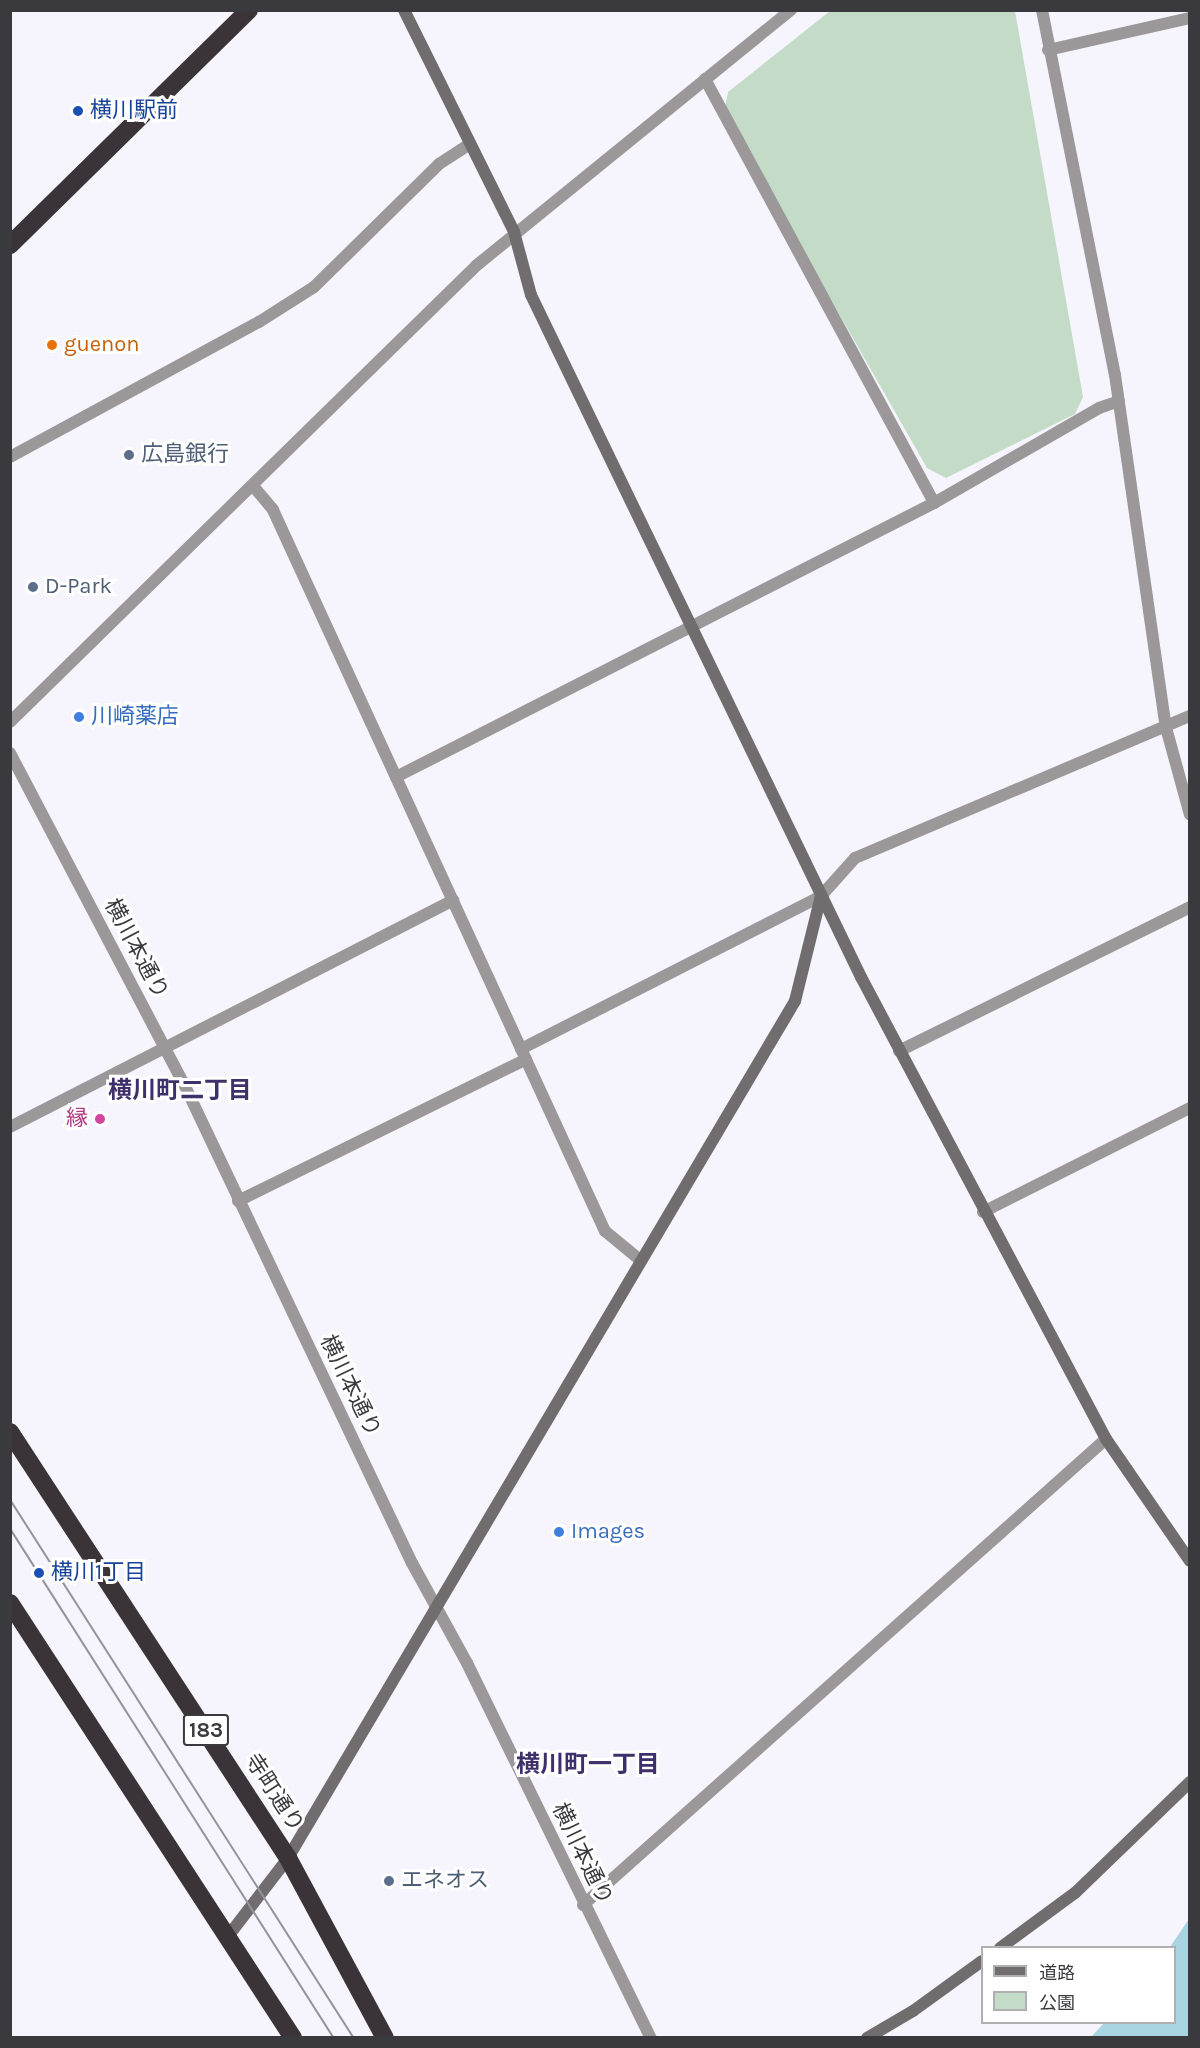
<!DOCTYPE html>
<html>
<head>
<meta charset="utf-8">
<style>
  body { margin:0 }
  #map { position:relative; width:1200px; height:2048px; overflow:hidden; background:#f6f5fd; font-family:Karla,"Noto Sans JP",sans-serif }
  div>[style] { position:absolute }
  [style*='--x'] { left:calc(var(--x)*1px); top:calc(var(--y)*1px); width:calc(var(--w)*1px); rotate:calc(var(--a)*1deg) }
  .green>* { inset:0; background:#c3dbc7 }
  .water>* { inset:0; background:#a9d4e1 }
  .street>* { height:12px; margin:-6px; padding:0 6px; transform-origin:6px; border-radius:6px; background:#9c989a }
  .secondary>* { height:12px; margin:-6px; padding:0 6px; transform-origin:6px; border-radius:6px; background:#716c6e }
  .highway>* { height:18px; margin:-9px; padding:0 9px; transform-origin:9px; border-radius:9px; background:#3a3337 }
  .tram>* { height:1.5px; margin:-0.75px; padding:0 0.75px; transform-origin:0.75px; border-radius:0.75px; background:#949399 }
  .dots>* { width:16px; height:16px; translate:-50% -50%; box-sizing:border-box; border:3px solid #fff; border-radius:50% }
  span { translate:-50% -50%; white-space:nowrap; text-align:center; line-height:1.15; -webkit-text-stroke:6px #fff; paint-order:stroke }
  .shield-label span { padding:2px 4px; background:#fff; border:2px solid; border-radius:4px; -webkit-text-stroke-width:0 }
  .shield-label { font-size:21px; color:#3a393d; font-weight:700 }
  .transit-label { font-size:22px; color:#164399 }
  .left { translate:0 -50%; text-align:left }
  .food-label { font-size:22px; color:#c56008 }
  .service-label { font-size:22px; color:#4e5e75 }
  .shop-label { font-size:22px; color:#366cbe }
  .street-label { font-size:22px; color:#3a393d }
  .hotel-label { font-size:22px; color:#b23c85 }
  .right { translate:-100% -50%; text-align:right }
  .neighbourhood-label { font-size:24px; color:#3f2f6b; font-weight:700 }
  .frame { position:absolute; inset:0; border:12px solid #3a393d; pointer-events:none }
  .legend { position:absolute; left:981px; top:1946px; width:195px; height:78px; box-sizing:border-box; background:#fff; border:2px solid #b0b0b1; margin:0; padding:8px 10px; list-style:none; font-size:18px; color:#3a393d }
  .legend li { display:flex; align-items:center; gap:12px; height:30px }
  .legend b { width:30px; border:2px solid #b0b0b1 }
</style>
</head>
<body>
<div id="map">
  <div class="green">
    <div style="clip-path:polygon(830px 11px,1015px 11px,1083px 397px,1075px 414px,946px 478px,927px 468px,724px 112px,728px 92px)"></div>
  </div>
  <div class="water">
    <div style="clip-path:polygon(1189px 1919px,1189px 2037px,1091px 2037px,1104px 2023px,1174px 2022px,1174px 1948px,1170px 1947px)"></div>
  </div>
  <div class="street">
    <div style="--x:1042;--y:10;--w:372;--a:78.7"></div>
    <div style="--x:1115;--y:375;--w:353;--a:81.8"></div>
    <div style="--x:1165;--y:724;--w:94;--a:74.6"></div>
    <div style="--x:1048;--y:50;--w:146;--a:-12.7"></div>
    <div style="--x:705;--y:79;--w:482;--a:61.6"></div>
    <div style="--x:10;--y:457;--w:283;--a:-28.5"></div>
    <div style="--x:259;--y:322;--w:65;--a:-32.5"></div>
    <div style="--x:314;--y:287;--w:175;--a:-44.5"></div>
    <div style="--x:439;--y:164;--w:37;--a:-33"></div>
    <div style="--x:254;--y:487;--w:30;--a:50"></div>
    <div style="--x:273;--y:510;--w:794;--a:65.28"></div>
    <div style="--x:605;--y:1231;--w:45;--a:39.6"></div>
    <div style="--x:10;--y:722;--w:653;--a:-44.38"></div>
    <div style="--x:477;--y:265;--w:405;--a:-39.1"></div>
    <div style="--x:10;--y:753;--w:374;--a:62.3"></div>
    <div style="--x:184;--y:1084;--w:530;--a:64.55"></div>
    <div style="--x:412;--y:1563;--w:114;--a:61.2"></div>
    <div style="--x:467;--y:1663;--w:418;--a:63.9"></div>
    <div style="--x:396;--y:777;--w:604;--a:-26.99"></div>
    <div style="--x:934;--y:503;--w:190;--a:-29.9"></div>
    <div style="--x:1099;--y:408;--w:21;--a:-19"></div>
    <div style="--x:521;--y:1049;--w:337;--a:-27"></div>
    <div style="--x:821;--y:896;--w:51;--a:-48.2"></div>
    <div style="--x:855;--y:858;--w:364;--a:-23"></div>
    <div style="--x:899;--y:1051;--w:325;--a:-26.3"></div>
    <div style="--x:10;--y:1127;--w:498;--a:-27.1"></div>
    <div style="--x:238;--y:1201;--w:321;--a:-26.2"></div>
    <div style="--x:983;--y:1212;--w:232;--a:-26.7"></div>
    <div style="--x:583;--y:1905;--w:700;--a:-41.7"></div>
  </div>
  <div class="secondary">
    <div style="--x:404;--y:10;--w:248;--a:63.6"></div>
    <div style="--x:514;--y:232;--w:65;--a:74.9"></div>
    <div style="--x:531;--y:295;--w:758;--a:64.18"></div>
    <div style="--x:861;--y:977;--w:523;--a:62.06"></div>
    <div style="--x:1106;--y:1439;--w:148;--a:55.5"></div>
    <div style="--x:229;--y:1935;--w:97;--a:-52.5"></div>
    <div style="--x:288;--y:1858;--w:996;--a:-59.39"></div>
    <div style="--x:795;--y:1001;--w:108;--a:-76.1"></div>
    <div style="--x:1000;--y:1948;--w:93;--a:-36.3"></div>
    <div style="--x:1075;--y:1893;--w:160;--a:-44"></div>
    <div style="--x:867;--y:2038;--w:53;--a:-30.4"></div>
    <div style="--x:913;--y:2011;--w:85;--a:-35.9"></div>
  </div>
  <div class="highway">
    <div style="--x:10;--y:245;--w:335;--a:-44.5"></div>
    <div style="--x:10;--y:1432;--w:509;--a:56.87"></div>
    <div style="--x:288;--y:1858;--w:204;--a:61.7"></div>
    <div style="--x:10;--y:1603;--w:519;--a:56.95"></div>
  </div>
  <div class="tram">
    <div style="--x:10;--y:1499;--w:639;--a:57.45"></div>
    <div style="--x:10;--y:1528;--w:604;--a:57.57"></div>
  </div>
  <div class="dots">
    <div style="left:78px;top:111px;background:#1a4fb4"></div>
    <div style="left:52px;top:345px;background:#e8710a"></div>
    <div style="left:129px;top:455px;background:#5c6f8a"></div>
    <div style="left:33px;top:587px;background:#5c6f8a"></div>
    <div style="left:79px;top:717px;background:#3f7fe0"></div>
    <div style="left:100px;top:1119px;background:#d1479c"></div>
    <div style="left:559px;top:1532px;background:#3f7fe0"></div>
    <div style="left:39px;top:1573px;background:#1a4fb4"></div>
    <div style="left:389px;top:1881px;background:#5c6f8a"></div>
  </div>
  <div class="shield-label">
    <span style="left:206px;top:1730px">183</span>
  </div>
  <div class="transit-label">
    <span class="left" style="left:90px;top:111px">横川駅前</span>
    <span class="left" style="left:51px;top:1573px">横川1丁目</span>
  </div>
  <div class="food-label">
    <span class="left" style="left:64px;top:345px">guenon</span>
  </div>
  <div class="service-label">
    <span class="left" style="left:141px;top:455px">広島銀行</span>
    <span class="left" style="left:45px;top:587px">D-Park</span>
    <span class="left" style="left:401px;top:1881px">エネオス</span>
  </div>
  <div class="shop-label">
    <span class="left" style="left:91px;top:717px">川崎薬店</span>
    <span class="left" style="left:571px;top:1532px">Images</span>
  </div>
  <div class="street-label">
    <span style="left:136px;top:949px;rotate:62deg">横川本通り</span>
    <span style="left:350px;top:1386px;rotate:64deg">横川本通り</span>
    <span style="left:274px;top:1793px;rotate:57deg">寺町通り</span>
    <span style="left:582px;top:1854px;rotate:64deg">横川本通り</span>
  </div>
  <div class="hotel-label">
    <span class="right" style="left:88px;top:1119px">縁</span>
  </div>
  <div class="neighbourhood-label">
    <span style="left:180px;top:1091px">横川町二丁目</span>
    <span style="left:588px;top:1765px">横川町一丁目</span>
  </div>
  <div class="frame"></div>
  <ul class="legend">
  <li><b style="height:8px;background:#716c6e"></b>道路</li>
  <li><b style="height:16px;background:#c3dbc7"></b>公園</li>
  </ul>
</div>
</body>
</html>
